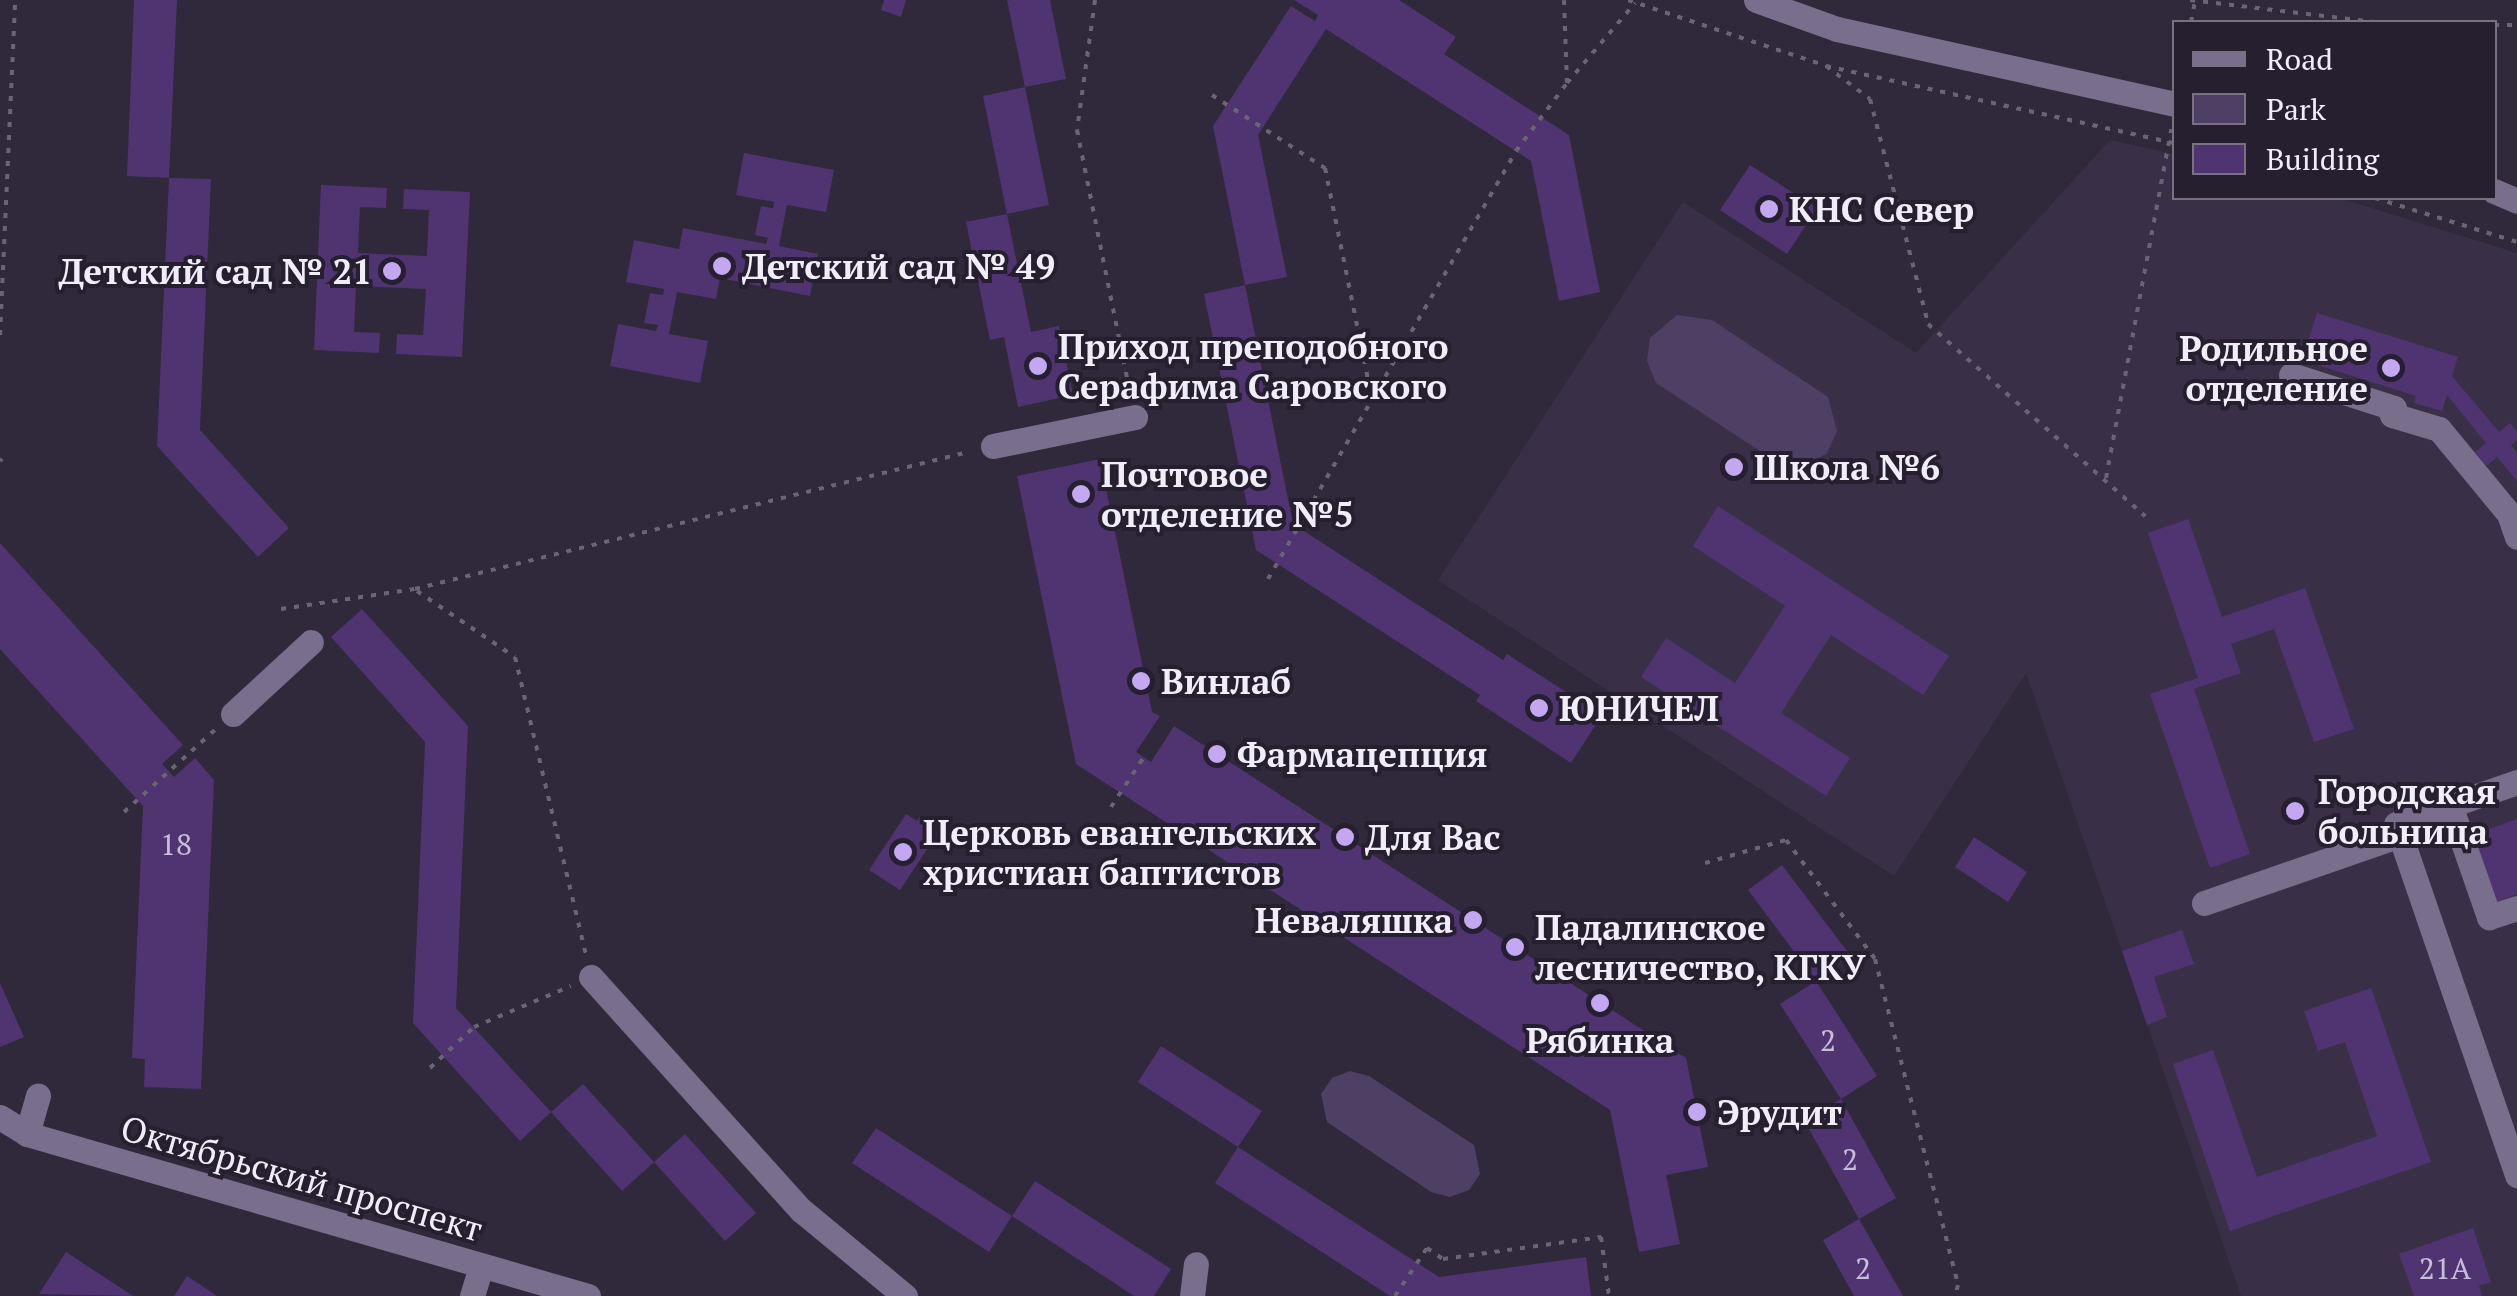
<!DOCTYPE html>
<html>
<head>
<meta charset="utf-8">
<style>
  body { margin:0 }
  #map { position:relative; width:2517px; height:1296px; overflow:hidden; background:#2f293b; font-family:"PT Serif",serif }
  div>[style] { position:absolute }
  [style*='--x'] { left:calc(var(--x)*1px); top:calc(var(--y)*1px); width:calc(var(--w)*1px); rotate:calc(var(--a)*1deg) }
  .built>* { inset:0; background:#393048 }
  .green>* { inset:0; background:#4e3f65 }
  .building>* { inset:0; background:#4f3471 }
  .path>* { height:4px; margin-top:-2px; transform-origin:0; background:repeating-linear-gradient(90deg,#6a6575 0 5px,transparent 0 13px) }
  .minor>* { height:25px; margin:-12.5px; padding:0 12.5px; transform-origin:12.5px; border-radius:12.5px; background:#796e8b }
  .dots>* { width:28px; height:28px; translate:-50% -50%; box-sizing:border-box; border:5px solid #261f30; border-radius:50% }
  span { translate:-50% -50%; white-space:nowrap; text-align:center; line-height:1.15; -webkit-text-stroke:8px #261f30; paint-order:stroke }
  .number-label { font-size:30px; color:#c8bed6 }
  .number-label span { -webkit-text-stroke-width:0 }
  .poi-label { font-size:35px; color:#f0ecf8; font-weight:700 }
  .left { translate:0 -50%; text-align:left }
  .right { translate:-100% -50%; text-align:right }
  .street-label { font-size:35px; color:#f0ecf8 }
  .legend { position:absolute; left:2172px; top:20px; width:325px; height:180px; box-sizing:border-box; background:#261f30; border:2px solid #777180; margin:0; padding:12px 18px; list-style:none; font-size:30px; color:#f0ecf8 }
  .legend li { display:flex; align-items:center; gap:20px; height:50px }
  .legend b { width:50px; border:2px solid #777180 }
</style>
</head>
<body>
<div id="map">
  <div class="built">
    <div style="clip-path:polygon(2110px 140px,2174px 154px,2174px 198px,2339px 198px,2517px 253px,2517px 1296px,2241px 1296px,2026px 673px,1894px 876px,1438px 580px,1683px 202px,1916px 353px)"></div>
  </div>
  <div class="green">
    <div style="clip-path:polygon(1677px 315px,1712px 320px,1828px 397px,1837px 431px,1827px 453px,1807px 465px,1783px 466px,1656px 383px,1647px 361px,1650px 338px)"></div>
    <div style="clip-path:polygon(1350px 1071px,1369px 1076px,1474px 1145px,1480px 1174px,1469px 1190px,1450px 1197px,1431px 1192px,1327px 1122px,1321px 1094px,1332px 1078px)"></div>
  </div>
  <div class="building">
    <div style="clip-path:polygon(134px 0,177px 0,169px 178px,211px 179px,200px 430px,289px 528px,258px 557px,157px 446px,169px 178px,127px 176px)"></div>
    <div style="clip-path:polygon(884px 0,906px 0,901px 17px,881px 10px)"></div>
    <div style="clip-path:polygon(1007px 0,1050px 0,1066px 79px,1025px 87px)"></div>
    <div style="clip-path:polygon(1294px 0,1399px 0,1456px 37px,1444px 54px,1569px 135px,1600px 292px,1559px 301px,1531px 161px,1326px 29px,1258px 135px,1287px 277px,1245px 285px,1293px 524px,1503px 660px,1507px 654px,1602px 715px,1571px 763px,1476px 701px,1480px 695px,1256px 550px,1204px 294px,1245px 285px,1213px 126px,1291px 6px,1315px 21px,1318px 15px)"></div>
    <div style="clip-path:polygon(1025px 87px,1049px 205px,1007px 214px,1031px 332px,1059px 326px,1073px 395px,1018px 407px,1004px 337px,990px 340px,966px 222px,1007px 214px,983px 96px)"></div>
    <div style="clip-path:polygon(744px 153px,834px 170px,826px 212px,787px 205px,779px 246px,818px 254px,810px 296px,720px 278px,716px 299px,677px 292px,669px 334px,708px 341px,700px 383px,610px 366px,618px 324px,656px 331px,658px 325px,644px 323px,650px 293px,663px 295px,664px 289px,626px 282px,634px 240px,679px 249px,683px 228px,766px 244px,768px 238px,755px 235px,761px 206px,773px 208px,774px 202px,736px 195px)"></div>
    <div style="clip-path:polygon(1750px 165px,1817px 208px,1787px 254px,1720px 210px)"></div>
    <div style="clip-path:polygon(321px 185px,387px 188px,386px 208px,360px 207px,358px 253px,427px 256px,429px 210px,403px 209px,404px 189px,470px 192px,462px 357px,396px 354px,397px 334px,423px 335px,426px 289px,356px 286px,354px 332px,380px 333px,379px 353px,314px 350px)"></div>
    <div style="clip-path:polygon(2317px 313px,2458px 357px,2452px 376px,2499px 432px,2510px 423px,2517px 431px,2517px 440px,2511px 445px,2517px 453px,2517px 481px,2497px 457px,2486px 466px,2475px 452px,2486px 443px,2447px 395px,2442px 411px,2414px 403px,2416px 396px,2302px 360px)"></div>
    <div style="clip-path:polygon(1100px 459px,1152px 712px,1160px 716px,1136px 752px,1151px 762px,1174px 726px,1686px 1058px,1708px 1167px,1666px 1175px,1680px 1244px,1639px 1252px,1610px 1110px,1076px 764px,1017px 476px)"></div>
    <div style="clip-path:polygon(1718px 506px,1949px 656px,1923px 695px,1831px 635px,1781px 713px,1850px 758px,1826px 796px,1641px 677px,1666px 638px,1735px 683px,1785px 606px,1693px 546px)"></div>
    <div style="clip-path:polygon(2188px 519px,2222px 617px,2305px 588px,2354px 729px,2314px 742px,2274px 629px,2231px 644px,2241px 673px,2194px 689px,2250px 854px,2210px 868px,2150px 694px,2198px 678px,2148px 533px)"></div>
    <div style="clip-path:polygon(0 543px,183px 745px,162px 764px,174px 777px,195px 758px,214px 780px,201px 1089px,144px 1087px,145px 1059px,132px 1058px,143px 806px,0 649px)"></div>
    <div style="clip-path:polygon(362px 609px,468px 726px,456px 1008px,551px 1112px,520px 1141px,413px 1023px,425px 742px,331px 637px)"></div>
    <div style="clip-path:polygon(906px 814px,917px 821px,920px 816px,937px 834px,900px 890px,869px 870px)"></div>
    <div style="clip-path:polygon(2517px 819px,2517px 894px,2496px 902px,2473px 835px)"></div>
    <div style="clip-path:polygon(1974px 837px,2027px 872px,2008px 902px,1955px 867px)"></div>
    <div style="clip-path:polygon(1782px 865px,1850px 955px,1816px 981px,1877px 1076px,1841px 1099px,1780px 1004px,1816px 981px,1748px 890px)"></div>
    <div style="clip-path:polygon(2182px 930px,2194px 964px,2154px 977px,2167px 1017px,2147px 1025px,2122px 951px)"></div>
    <div style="clip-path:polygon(0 983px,24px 1037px,0 1047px)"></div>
    <div style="clip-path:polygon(2371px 988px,2431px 1162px,2230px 1231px,2173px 1064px,2213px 1050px,2257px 1177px,2377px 1136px,2345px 1042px,2318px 1051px,2304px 1011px)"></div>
    <div style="clip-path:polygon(1161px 1046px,1262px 1111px,1238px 1147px,1138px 1082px)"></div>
    <div style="clip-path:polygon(583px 1084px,654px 1162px,622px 1191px,551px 1112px)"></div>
    <div style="clip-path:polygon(1841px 1099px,1896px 1198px,1859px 1219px,1903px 1296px,1854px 1296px,1823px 1240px,1859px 1219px,1804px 1120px)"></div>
    <div style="clip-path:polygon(876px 1128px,1012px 1216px,1035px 1181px,1171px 1269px,1154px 1296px,1134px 1296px,1012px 1216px,989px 1252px,852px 1163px)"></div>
    <div style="clip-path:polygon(685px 1134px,756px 1213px,725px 1241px,654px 1162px)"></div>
    <div style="clip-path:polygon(1238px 1147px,1439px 1277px,1586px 1257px,1591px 1296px,1390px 1296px,1215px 1183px)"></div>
    <div style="clip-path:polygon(2473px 1228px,2491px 1282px,2479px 1286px,2482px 1296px,2414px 1296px,2399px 1254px)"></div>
    <div style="clip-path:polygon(66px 1252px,133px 1296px,39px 1294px)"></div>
    <div style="clip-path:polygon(187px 1276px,217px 1296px,174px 1296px)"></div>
  </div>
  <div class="path">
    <div style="--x:1095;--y:0;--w:131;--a:97.9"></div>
    <div style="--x:1077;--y:130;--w:268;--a:78.6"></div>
    <div style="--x:1628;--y:0;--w:209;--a:18.4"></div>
    <div style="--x:1826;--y:66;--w:356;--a:12.5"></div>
    <div style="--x:2190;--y:0;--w:186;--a:6.8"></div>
    <div style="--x:2191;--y:22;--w:21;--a:-79"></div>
    <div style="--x:2494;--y:25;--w:23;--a:0"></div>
    <div style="--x:1826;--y:66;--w:55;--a:36.9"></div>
    <div style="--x:1870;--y:99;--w:232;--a:75.5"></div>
    <div style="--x:1928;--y:324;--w:290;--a:41.5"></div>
    <div style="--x:1567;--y:83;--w:105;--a:-49.6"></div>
    <div style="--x:1212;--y:95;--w:135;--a:32.9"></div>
    <div style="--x:1325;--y:168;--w:240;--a:78.5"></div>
    <div style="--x:2375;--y:198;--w:149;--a:17.2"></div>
    <div style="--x:0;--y:335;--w:335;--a:-87.4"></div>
    <div style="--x:0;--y:461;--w:3;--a:-45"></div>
    <div style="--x:2106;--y:478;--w:355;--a:-79.4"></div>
    <div style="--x:1268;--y:579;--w:495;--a:-59.9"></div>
    <div style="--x:1516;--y:151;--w:85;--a:-53.1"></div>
    <div style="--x:1567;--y:83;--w:83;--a:-92.1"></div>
    <div style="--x:417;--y:591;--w:118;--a:34"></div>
    <div style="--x:515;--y:657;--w:307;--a:76.6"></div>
    <div style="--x:281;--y:609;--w:135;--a:-8.5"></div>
    <div style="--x:415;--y:589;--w:570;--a:-13.91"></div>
    <div style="--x:1111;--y:807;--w:60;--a:-56.6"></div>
    <div style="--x:124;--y:812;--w:125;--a:-42.1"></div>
    <div style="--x:1705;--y:863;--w:84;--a:-15.9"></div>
    <div style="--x:1786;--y:840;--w:149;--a:53.2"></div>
    <div style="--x:1875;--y:959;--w:336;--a:75.7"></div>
    <div style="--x:1958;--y:1285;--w:11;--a:105"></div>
    <div style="--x:430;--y:1068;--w:60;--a:-43"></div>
    <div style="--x:474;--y:1027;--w:105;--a:-22.9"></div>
    <div style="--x:1395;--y:1296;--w:58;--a:-56.3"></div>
    <div style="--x:1427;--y:1248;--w:19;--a:35"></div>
    <div style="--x:1443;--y:1259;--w:160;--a:-7.9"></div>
    <div style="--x:1601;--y:1237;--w:60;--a:82.3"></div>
  </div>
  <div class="minor">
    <div style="--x:1756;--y:0;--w:86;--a:19.7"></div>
    <div style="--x:1837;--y:29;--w:345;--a:12.5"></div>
    <div style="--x:2494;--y:191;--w:25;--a:23"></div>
    <div style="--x:2291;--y:375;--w:108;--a:17.8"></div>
    <div style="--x:2394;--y:408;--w:7;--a:106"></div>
    <div style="--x:2392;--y:415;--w:49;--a:16.6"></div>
    <div style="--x:2439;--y:429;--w:110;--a:50.5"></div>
    <div style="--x:2509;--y:514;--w:24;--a:71"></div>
    <div style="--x:993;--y:446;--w:145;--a:-11.5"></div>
    <div style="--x:233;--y:714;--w:106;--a:-42.7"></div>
    <div style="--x:2450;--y:805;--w:119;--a:70.8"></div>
    <div style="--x:2489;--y:917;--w:29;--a:-18"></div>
    <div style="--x:2396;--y:824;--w:128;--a:-19.1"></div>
    <div style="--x:2204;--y:903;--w:207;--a:-19.1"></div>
    <div style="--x:2400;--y:835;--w:360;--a:71"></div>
    <div style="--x:591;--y:977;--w:314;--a:48"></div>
    <div style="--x:801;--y:1210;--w:135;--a:39.6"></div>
    <div style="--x:0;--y:1117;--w:32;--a:32"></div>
    <div style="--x:27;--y:1134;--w:584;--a:16.11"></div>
    <div style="--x:27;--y:1134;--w:40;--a:-74"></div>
    <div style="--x:472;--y:1296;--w:31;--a:-73"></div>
    <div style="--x:1192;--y:1296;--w:32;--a:-83"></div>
  </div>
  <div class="dots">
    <div style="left:1769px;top:209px;background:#c4a7f1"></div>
    <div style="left:722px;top:266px;background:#c4a7f1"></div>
    <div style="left:392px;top:271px;background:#c4a7f1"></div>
    <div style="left:1038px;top:366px;background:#c4a7f1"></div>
    <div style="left:2391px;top:368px;background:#c4a7f1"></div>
    <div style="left:1734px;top:467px;background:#c4a7f1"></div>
    <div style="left:1081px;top:494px;background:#c4a7f1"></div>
    <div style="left:1141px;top:681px;background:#c4a7f1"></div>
    <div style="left:1539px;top:708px;background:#c4a7f1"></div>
    <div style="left:1217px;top:754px;background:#c4a7f1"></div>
    <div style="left:2295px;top:811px;background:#c4a7f1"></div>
    <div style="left:1345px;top:837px;background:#c4a7f1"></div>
    <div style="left:903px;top:852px;background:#c4a7f1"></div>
    <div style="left:1473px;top:920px;background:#c4a7f1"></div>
    <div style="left:1515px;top:947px;background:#c4a7f1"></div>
    <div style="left:1600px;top:1003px;background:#c4a7f1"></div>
    <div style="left:1697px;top:1112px;background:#c4a7f1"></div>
  </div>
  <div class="number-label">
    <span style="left:176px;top:844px">18</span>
    <span style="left:1828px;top:1040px">2</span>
    <span style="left:1850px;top:1159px">2</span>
    <span style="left:1863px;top:1268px">2</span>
    <span style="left:2445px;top:1268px">21А</span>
  </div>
  <div class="poi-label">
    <span class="left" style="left:1789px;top:209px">КНС Север</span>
    <span class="left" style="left:742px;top:266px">Детский сад № 49</span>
    <span class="right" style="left:372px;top:271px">Детский сад № 21</span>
    <span class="left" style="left:1058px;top:366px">Приход преподобного<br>Серафима Саровского</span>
    <span class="right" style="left:2368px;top:368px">Родильное<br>отделение</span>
    <span class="left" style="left:1754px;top:467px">Школа №6</span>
    <span class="left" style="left:1101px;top:494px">Почтовое<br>отделение №5</span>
    <span class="left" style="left:1161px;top:681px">Винлаб</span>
    <span class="left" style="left:1559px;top:708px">ЮНИЧЕЛ</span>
    <span class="left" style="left:1237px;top:754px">Фармацепция</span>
    <span class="left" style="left:2318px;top:811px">Городская<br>больница</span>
    <span class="left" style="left:923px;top:852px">Церковь евангельских<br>христиан баптистов</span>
    <span class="left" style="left:1365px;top:837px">Для Вас</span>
    <span class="right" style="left:1453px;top:920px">Неваляшка</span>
    <span class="left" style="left:1535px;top:947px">Падалинское<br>лесничество, КГКУ</span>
    <span style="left:1600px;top:1040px">Рябинка</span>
    <span class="left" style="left:1717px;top:1112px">Эрудит</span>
  </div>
  <div class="street-label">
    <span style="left:302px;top:1178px;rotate:16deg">Октябрьский проспект</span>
  </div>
  <ul class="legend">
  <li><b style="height:12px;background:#796e8b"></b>Road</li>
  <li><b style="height:28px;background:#4e3f65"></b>Park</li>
  <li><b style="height:28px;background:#4f3471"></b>Building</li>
  </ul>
</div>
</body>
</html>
